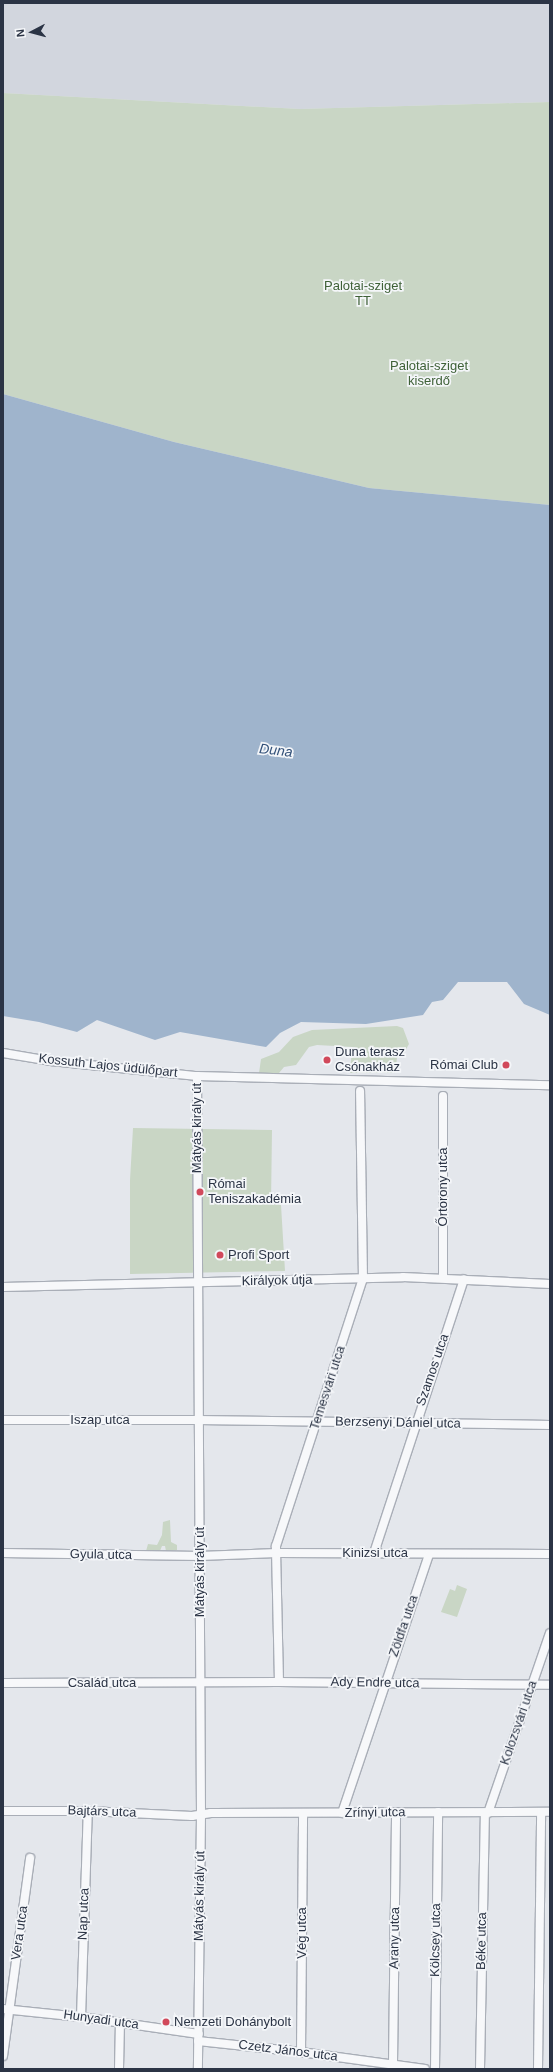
<!DOCTYPE html>
<html>
<head>
<meta charset="utf-8">
<style>
  body { margin:0 }
  #map { position:relative; width:553px; height:2072px; overflow:hidden; background:#e4e7ec; font-family:Arial,sans-serif }
  div>[style] { position:absolute }
  [style*='--x'] { left:calc(var(--x)*1px); top:calc(var(--y)*1px); width:calc(var(--w)*1px); rotate:calc(var(--a)*1deg) }
  .built>* { inset:0; background:#d2d6de }
  .green>* { inset:0; background:#c9d6c5 }
  .water>* { inset:0; background:#9fb4cc }
  .roads { filter:drop-shadow(1px 0 #a9aeb7) drop-shadow(-1px 0 #a9aeb7) drop-shadow(0 1px #a9aeb7) drop-shadow(0 -1px #a9aeb7) }
  .minor>* { height:8px; margin:-4px; padding:0 4px; transform-origin:4px; border-radius:4px; background:#f7f8fa }
  .dots>* { width:11px; height:11px; translate:-50% -50%; box-sizing:border-box; border:2px solid #f4f6f9; border-radius:50% }
  span { translate:-50% -50%; white-space:nowrap; text-align:center; line-height:1.15; -webkit-text-stroke:3.5px #f4f6f9; paint-order:stroke }
  .park-label { font-size:13px; color:#3f6138 }
  .poi-label { font-size:13px; color:#2b3445 }
  .left { translate:0 -50%; text-align:left }
  .right { translate:-100% -50%; text-align:right }
  .street-label { font-size:13px; color:#2b3445 }
  .water-label { font-size:14px; color:#34527a; font-style:italic }
  .frame { position:absolute; inset:0; border:4px solid #2b3445; pointer-events:none }
  .north { position:absolute; left:12px; top:12px; width:40px; height:40px; -webkit-text-stroke:3px #f4f6f9; paint-order:stroke; rotate:264deg; font-size:11px; font-weight:700; line-height:16px; text-align:center; color:#2b3445 }
  .north::after { content:''; display:block; margin:auto; width:14px; height:18px; background:#2b3445; clip-path:polygon(50% 0,100% 100%,50% 72%,0 100%) }
</style>
</head>
<body>
<div id="map">
  <div class="built">
    <div style="clip-path:polygon(3px 3px,550px 3px,550px 102px,300px 109px,3px 93px)"></div>
  </div>
  <div class="green">
    <div style="clip-path:polygon(3px 93px,300px 109px,550px 102px,550px 505px,369px 488px,174px 442px,3px 394px)"></div>
    <div style="clip-path:polygon(397px 1026px,403px 1028px,409px 1044px,404px 1053px,397px 1058px,395px 1073px,350px 1073px,352px 1047px,317px 1045px,309px 1047px,296px 1065px,284px 1067px,279px 1073px,259px 1073px,261px 1059px,279px 1052px,293px 1037px,312px 1030px)"></div>
    <div style="clip-path:polygon(133px 1128px,272px 1130px,271px 1204px,281px 1205px,285px 1271px,130px 1274px,130px 1180px)"></div>
    <div style="clip-path:polygon(170px 1520px,171px 1542px,177px 1545px,177px 1550px,166px 1551px,165px 1546px,162px 1546px,160px 1551px,146px 1551px,148px 1544px,157px 1545px,162px 1535px,163px 1522px)"></div>
    <div style="clip-path:polygon(457px 1585px,467px 1589px,457px 1617px,441px 1612px,450px 1589px,455px 1591px)"></div>
  </div>
  <div class="water">
    <div style="clip-path:polygon(3px 394px,174px 442px,369px 488px,550px 505px,550px 1015px,524px 1004px,507px 982px,458px 982px,443px 1000px,432px 1002px,423px 1015px,366px 1024px,301px 1022px,280px 1033px,266px 1047px,180px 1032px,155px 1040px,97px 1020px,77px 1032px,39px 1022px,3px 1016px)"></div>
  </div>
  <div class="roads">
    <div class="minor">
      <div style="--x:3;--y:1053;--w:49;--a:9.5"></div>
      <div style="--x:51;--y:1061;--w:147;--a:5.9"></div>
      <div style="--x:197;--y:1076;--w:353;--a:1.5"></div>
      <div style="--x:197;--y:1076;--w:739;--a:89.69"></div>
      <div style="--x:201;--y:1815;--w:254;--a:90.7"></div>
      <div style="--x:443;--y:1096;--w:182;--a:90"></div>
      <div style="--x:3;--y:1287;--w:400;--a:-1.4"></div>
      <div style="--x:403;--y:1277;--w:147;--a:2.7"></div>
      <div style="--x:3;--y:1420;--w:195;--a:0"></div>
      <div style="--x:198;--y:1420;--w:352;--a:0.8"></div>
      <div style="--x:3;--y:1553;--w:197;--a:0.9"></div>
      <div style="--x:200;--y:1556;--w:77;--a:-2.2"></div>
      <div style="--x:277;--y:1553;--w:273;--a:0.2"></div>
      <div style="--x:374;--y:1553;--w:288;--a:-71.8"></div>
      <div style="--x:279;--y:1682;--w:136;--a:-91.3"></div>
      <div style="--x:276;--y:1546;--w:281;--a:-72"></div>
      <div style="--x:363;--y:1279;--w:188;--a:-90.9"></div>
      <div style="--x:3;--y:1683;--w:276;--a:-0.2"></div>
      <div style="--x:279;--y:1682;--w:271;--a:0.6"></div>
      <div style="--x:3;--y:1811;--w:85;--a:0"></div>
      <div style="--x:88;--y:1811;--w:104;--a:2.8"></div>
      <div style="--x:192;--y:1816;--w:19;--a:-9"></div>
      <div style="--x:211;--y:1813;--w:339;--a:-0.2"></div>
      <div style="--x:342;--y:1813;--w:273;--a:-71.4"></div>
      <div style="--x:488;--y:1813;--w:190;--a:-71"></div>
      <div style="--x:3;--y:2009;--w:78;--a:5.9"></div>
      <div style="--x:81;--y:2017;--w:119;--a:8.2"></div>
      <div style="--x:81;--y:2017;--w:206;--a:-88.1"></div>
      <div style="--x:198;--y:2041;--w:104;--a:6.1"></div>
      <div style="--x:301;--y:2052;--w:125;--a:7.8"></div>
      <div style="--x:301;--y:2052;--w:239;--a:-89.5"></div>
      <div style="--x:3;--y:2056;--w:200;--a:-82.2"></div>
      <div style="--x:393;--y:2064;--w:252;--a:-89.3"></div>
      <div style="--x:119;--y:2069;--w:46;--a:-88.8"></div>
      <div style="--x:435;--y:2069;--w:257;--a:-89.3"></div>
      <div style="--x:480;--y:2069;--w:256;--a:-88.9"></div>
      <div style="--x:538;--y:2069;--w:257;--a:-89.3"></div>
    </div>
  </div>
  <div class="dots">
    <div style="left:327px;top:1060px;background:#d1495b"></div>
    <div style="left:506px;top:1065px;background:#d1495b"></div>
    <div style="left:200px;top:1192px;background:#d1495b"></div>
    <div style="left:220px;top:1255px;background:#d1495b"></div>
    <div style="left:166px;top:2022px;background:#d1495b"></div>
  </div>
  <div class="park-label">
    <span style="left:363px;top:294px">Palotai-sziget<br>TT</span>
    <span style="left:429px;top:374px">Palotai-sziget<br>kiserdő</span>
  </div>
  <div class="poi-label">
    <span class="left" style="left:335px;top:1060px">Duna terasz<br>Csónakház</span>
    <span class="right" style="left:498px;top:1065px">Római Club</span>
    <span class="left" style="left:208px;top:1192px">Római<br>Teniszakadémia</span>
    <span class="left" style="left:228px;top:1255px">Profi Sport</span>
    <span class="left" style="left:174px;top:2022px">Nemzeti Dohánybolt</span>
  </div>
  <div class="street-label">
    <span style="left:108px;top:1066px;rotate:6deg">Kossuth Lajos üdülőpart</span>
    <span style="left:197px;top:1128px;rotate:-90deg">Mátyás király út</span>
    <span style="left:443px;top:1187px;rotate:-90deg">Őrtorony utca</span>
    <span style="left:277px;top:1281px;rotate:-1deg">Királyok útja</span>
    <span style="left:433px;top:1370px;rotate:-71deg">Szamos utca</span>
    <span style="left:328px;top:1388px;rotate:-72deg">Temesvári utca</span>
    <span style="left:100px;top:1420px">Iszap utca</span>
    <span style="left:398px;top:1423px;rotate:1deg">Berzsenyi Dániel utca</span>
    <span style="left:375px;top:1553px">Kinizsi utca</span>
    <span style="left:101px;top:1555px;rotate:1deg">Gyula utca</span>
    <span style="left:200px;top:1572px;rotate:-90deg">Mátyás király út</span>
    <span style="left:404px;top:1626px;rotate:-71deg">Zöldfa utca</span>
    <span style="left:102px;top:1683px">Család utca</span>
    <span style="left:375px;top:1683px;rotate:1deg">Ady Endre utca</span>
    <span style="left:519px;top:1723px;rotate:-71deg">Kolozsvári utca</span>
    <span style="left:102px;top:1812px;rotate:2deg">Bajtárs utca</span>
    <span style="left:375px;top:1813px;rotate:-1deg">Zrínyi utca</span>
    <span style="left:200px;top:1896px;rotate:-89deg">Mátyás király út</span>
    <span style="left:84px;top:1914px;rotate:-88deg">Nap utca</span>
    <span style="left:20px;top:1933px;rotate:-82deg">Vera utca</span>
    <span style="left:302px;top:1933px;rotate:-90deg">Vég utca</span>
    <span style="left:395px;top:1938px;rotate:-89deg">Arany utca</span>
    <span style="left:436px;top:1940px;rotate:-89deg">Kölcsey utca</span>
    <span style="left:482px;top:1941px;rotate:-89deg">Béke utca</span>
    <span style="left:101px;top:2020px;rotate:8deg">Hunyadi utca</span>
    <span style="left:288px;top:2051px;rotate:7deg">Czetz János utca</span>
  </div>
  <div class="water-label">
    <span style="left:276px;top:750px;rotate:7deg">Duna</span>
  </div>
  <div class="frame"></div>
  <div class="north">N</div>
</div>
</body>
</html>
